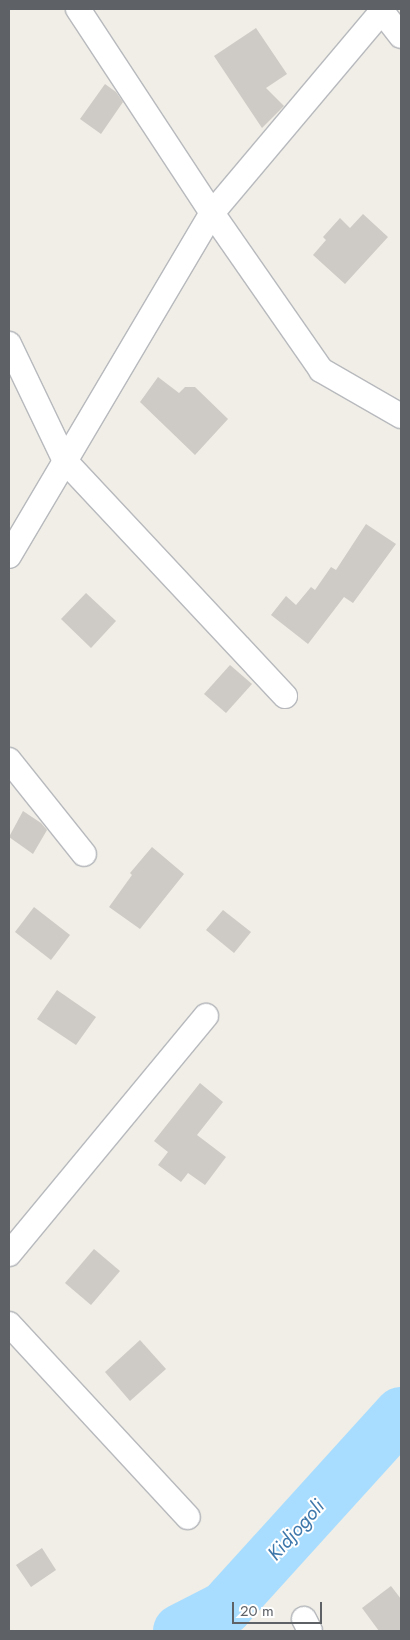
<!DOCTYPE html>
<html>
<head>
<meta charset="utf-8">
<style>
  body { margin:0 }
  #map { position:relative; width:410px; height:1640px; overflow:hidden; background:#f0eee6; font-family:Jost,sans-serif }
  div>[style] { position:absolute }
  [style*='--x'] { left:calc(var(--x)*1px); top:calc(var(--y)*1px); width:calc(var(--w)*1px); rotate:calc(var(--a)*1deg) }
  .river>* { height:54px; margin:-27px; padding:0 27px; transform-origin:27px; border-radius:27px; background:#a8ddff }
  .building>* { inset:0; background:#cecac6 }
  .roads { filter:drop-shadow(1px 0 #b7b9bd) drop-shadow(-1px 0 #b7b9bd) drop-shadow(0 1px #b7b9bd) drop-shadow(0 -1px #b7b9bd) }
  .street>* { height:24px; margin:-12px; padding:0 12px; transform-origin:12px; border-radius:12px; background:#fff }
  span { translate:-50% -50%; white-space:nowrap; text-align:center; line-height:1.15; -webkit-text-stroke:4px #fff; paint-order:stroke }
  .water-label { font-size:20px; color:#3f78ab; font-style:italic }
  .frame { position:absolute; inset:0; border:10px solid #5e6267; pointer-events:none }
  .scale { position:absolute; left:232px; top:1602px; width:90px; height:22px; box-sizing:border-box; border:2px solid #5e6267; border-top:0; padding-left:6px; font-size:15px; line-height:18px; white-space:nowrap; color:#5e6267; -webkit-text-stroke:4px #fff; paint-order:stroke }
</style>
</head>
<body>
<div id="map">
  <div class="river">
    <div style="--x:180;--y:1631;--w:51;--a:-27.1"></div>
    <div style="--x:225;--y:1608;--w:262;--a:-47.8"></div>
  </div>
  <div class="building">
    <div style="clip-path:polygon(256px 28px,287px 74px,266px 88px,284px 106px,262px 128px,214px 56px)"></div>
    <div style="clip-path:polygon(105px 84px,116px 92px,123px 102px,101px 134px,80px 119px)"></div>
    <div style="clip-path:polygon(363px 214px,388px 237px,345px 284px,313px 255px,326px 240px,323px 237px,340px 218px,350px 228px)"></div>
    <div style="clip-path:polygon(158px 377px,179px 393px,185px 387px,195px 387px,228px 419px,195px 455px,140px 402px)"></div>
    <div style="clip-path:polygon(366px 524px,396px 544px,353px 603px,344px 597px,308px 644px,271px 615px,286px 596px,296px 605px,311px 587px,315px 590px,331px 567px,336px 570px)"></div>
    <div style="clip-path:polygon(86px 593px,116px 621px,91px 648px,61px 619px)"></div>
    <div style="clip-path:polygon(230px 665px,252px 684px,226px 713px,204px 694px)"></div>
    <div style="clip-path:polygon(23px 811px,41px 823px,47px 830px,33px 854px,9px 837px)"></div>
    <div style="clip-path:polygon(152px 847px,184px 874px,140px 929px,109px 907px,132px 875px,130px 873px)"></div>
    <div style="clip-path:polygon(34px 907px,70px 935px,51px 960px,15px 932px)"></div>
    <div style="clip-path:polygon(223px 910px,251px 932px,234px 953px,206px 930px)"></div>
    <div style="clip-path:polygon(57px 990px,96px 1017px,76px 1045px,37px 1019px)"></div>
    <div style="clip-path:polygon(200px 1083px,223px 1102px,197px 1135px,226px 1157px,205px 1185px,188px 1173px,181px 1182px,158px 1165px,168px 1152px,154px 1141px)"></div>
    <div style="clip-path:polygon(94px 1249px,120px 1271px,91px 1305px,65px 1283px)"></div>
    <div style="clip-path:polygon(140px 1340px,166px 1369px,130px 1401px,105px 1372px)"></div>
    <div style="clip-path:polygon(42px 1548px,56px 1570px,31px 1587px,16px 1565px)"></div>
    <div style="clip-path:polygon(391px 1586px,401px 1599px,401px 1631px,379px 1631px,362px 1608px)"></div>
  </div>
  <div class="roads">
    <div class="street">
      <div style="--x:78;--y:9;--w:244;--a:56.7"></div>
      <div style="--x:212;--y:213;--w:191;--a:55.2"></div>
      <div style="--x:321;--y:370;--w:92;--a:29.9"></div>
      <div style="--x:380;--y:9;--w:34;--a:52"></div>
      <div style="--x:9;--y:344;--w:130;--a:64.4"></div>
      <div style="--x:65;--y:461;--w:322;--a:46.9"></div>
      <div style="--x:9;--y:556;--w:399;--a:-59.4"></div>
      <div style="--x:212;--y:213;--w:267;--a:-49.9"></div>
      <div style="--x:9;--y:760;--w:120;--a:51.4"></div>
      <div style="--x:9;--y:1254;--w:309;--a:-50.4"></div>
      <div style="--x:9;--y:1324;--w:263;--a:47.2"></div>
      <div style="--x:304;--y:1619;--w:13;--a:63"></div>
    </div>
  </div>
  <div class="water-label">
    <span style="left:296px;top:1530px;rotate:-48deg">Kidjogoli</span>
  </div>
  <div class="frame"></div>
  <div class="scale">20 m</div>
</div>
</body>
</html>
